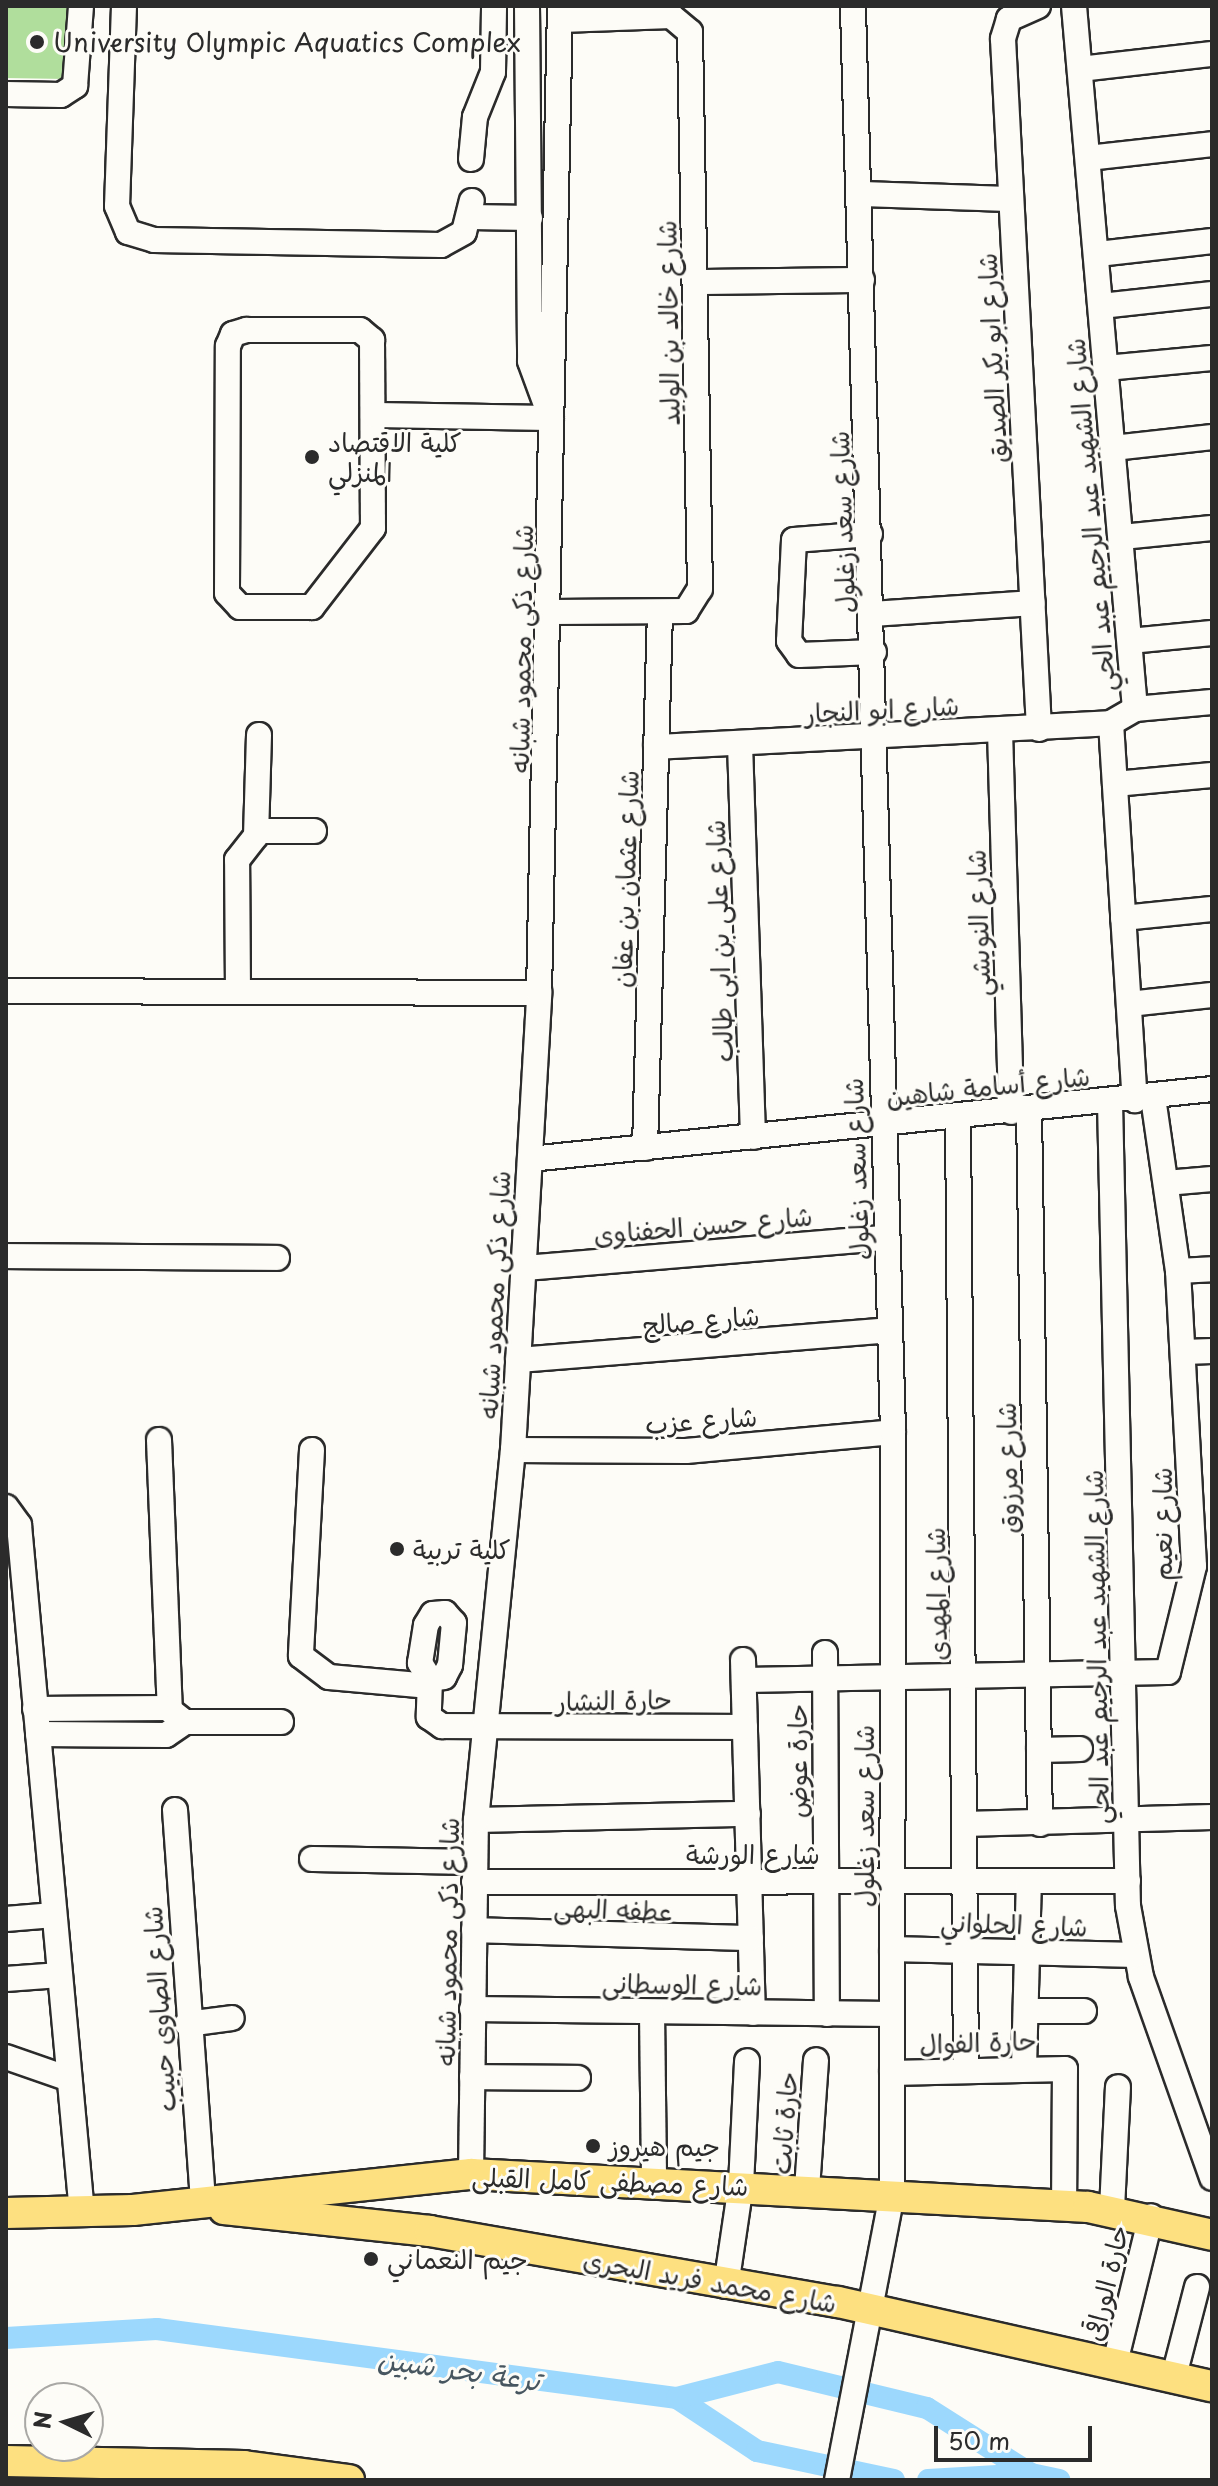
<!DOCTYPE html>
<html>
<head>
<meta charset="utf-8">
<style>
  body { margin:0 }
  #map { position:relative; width:1218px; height:2486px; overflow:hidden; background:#fdfcf7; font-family:"Playpen Sans","Playpen Sans Arabic",sans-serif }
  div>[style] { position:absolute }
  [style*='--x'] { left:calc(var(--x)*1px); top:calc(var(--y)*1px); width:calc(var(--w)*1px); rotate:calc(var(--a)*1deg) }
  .green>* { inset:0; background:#b0de9c }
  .canal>* { height:22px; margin:-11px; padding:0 11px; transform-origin:11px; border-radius:11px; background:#9cd8fd }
  .roads { filter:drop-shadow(2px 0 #2b2b2b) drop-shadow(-2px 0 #2b2b2b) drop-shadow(0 2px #2b2b2b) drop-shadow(0 -2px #2b2b2b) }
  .minor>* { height:24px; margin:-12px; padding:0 12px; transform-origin:12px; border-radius:12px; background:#fdfcf7 }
  .major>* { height:30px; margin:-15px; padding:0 15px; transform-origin:15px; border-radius:15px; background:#fde080 }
  .dots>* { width:22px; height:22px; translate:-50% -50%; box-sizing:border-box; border:4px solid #fdfcf7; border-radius:50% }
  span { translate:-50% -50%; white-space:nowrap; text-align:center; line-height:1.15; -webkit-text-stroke:6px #fdfcf7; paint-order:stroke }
  .poi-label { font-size:26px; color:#2b2b2b }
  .left { translate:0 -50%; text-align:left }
  .street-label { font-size:26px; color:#2b2b2b }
  .water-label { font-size:28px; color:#475660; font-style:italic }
  .frame { position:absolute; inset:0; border:8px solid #2b2b2b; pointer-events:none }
  .north { position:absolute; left:24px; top:2382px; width:80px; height:80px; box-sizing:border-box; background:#fdfcf7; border:2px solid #a9a8a5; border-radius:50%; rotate:275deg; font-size:22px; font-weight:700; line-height:32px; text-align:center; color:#2b2b2b }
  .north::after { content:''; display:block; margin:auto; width:28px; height:36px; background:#2b2b2b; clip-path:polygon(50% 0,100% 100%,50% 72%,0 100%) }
  .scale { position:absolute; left:934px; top:2426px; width:158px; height:36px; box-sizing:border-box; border:4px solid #2b2b2b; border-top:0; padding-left:10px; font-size:24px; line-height:28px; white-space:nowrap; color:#2b2b2b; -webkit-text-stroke:6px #fdfcf7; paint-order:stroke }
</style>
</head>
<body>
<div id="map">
  <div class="green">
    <div style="clip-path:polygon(6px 6px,69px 6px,65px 79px,6px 78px)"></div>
  </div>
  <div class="canal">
    <div style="--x:6;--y:2338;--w:151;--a:-3.4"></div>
    <div style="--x:157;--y:2329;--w:525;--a:7.56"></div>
    <div style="--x:677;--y:2398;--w:96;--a:33.5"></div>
    <div style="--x:757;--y:2451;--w:140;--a:12"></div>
    <div style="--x:677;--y:2398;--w:104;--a:-14.4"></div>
    <div style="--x:778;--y:2372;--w:153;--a:13.6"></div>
    <div style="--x:927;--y:2408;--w:123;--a:32.4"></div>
    <div style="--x:928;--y:2480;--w:103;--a:-3.3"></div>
    <div style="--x:1031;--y:2474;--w:29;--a:12"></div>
  </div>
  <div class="roads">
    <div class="minor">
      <div style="--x:124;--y:6;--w:200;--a:92"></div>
      <div style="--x:117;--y:206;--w:28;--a:67"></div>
      <div style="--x:128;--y:232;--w:27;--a:17"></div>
      <div style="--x:154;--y:240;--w:287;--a:1"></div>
      <div style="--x:441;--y:245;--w:26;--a:-29"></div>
      <div style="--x:464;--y:232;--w:32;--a:-76"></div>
      <div style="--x:527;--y:6;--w:355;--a:89.5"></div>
      <div style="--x:530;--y:361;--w:61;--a:69.8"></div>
      <div style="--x:1038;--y:6;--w:32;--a:156"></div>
      <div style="--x:1009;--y:19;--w:21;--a:107"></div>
      <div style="--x:1003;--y:39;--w:691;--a:87.01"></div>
      <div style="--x:1074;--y:6;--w:706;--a:85.04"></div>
      <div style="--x:1135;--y:709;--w:28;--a:150"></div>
      <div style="--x:1111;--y:723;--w:378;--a:86.4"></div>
      <div style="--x:1080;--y:69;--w:133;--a:-6.5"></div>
      <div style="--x:6;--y:94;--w:55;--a:1"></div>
      <div style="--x:61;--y:95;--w:17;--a:-33"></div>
      <div style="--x:75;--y:86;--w:80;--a:-85.7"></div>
      <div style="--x:1088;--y:158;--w:125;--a:-6.4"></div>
      <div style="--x:471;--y:159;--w:42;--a:-84.6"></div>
      <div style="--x:475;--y:117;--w:48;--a:-68.2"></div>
      <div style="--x:493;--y:72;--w:66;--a:-89.1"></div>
      <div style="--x:860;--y:194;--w:151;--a:1.9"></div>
      <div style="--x:471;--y:217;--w:59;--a:1"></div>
      <div style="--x:1098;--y:254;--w:115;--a:-6.5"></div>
      <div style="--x:696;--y:282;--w:166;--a:-0.7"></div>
      <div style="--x:1101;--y:306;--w:112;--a:-6.2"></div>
      <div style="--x:246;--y:330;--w:114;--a:0"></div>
      <div style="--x:360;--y:330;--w:16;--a:40"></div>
      <div style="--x:372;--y:340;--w:188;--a:89.7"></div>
      <div style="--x:373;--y:528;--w:100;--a:127.7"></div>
      <div style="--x:312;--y:607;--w:72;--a:180"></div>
      <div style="--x:240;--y:607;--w:19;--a:-133"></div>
      <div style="--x:227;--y:593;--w:247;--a:-89.8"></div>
      <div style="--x:228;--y:346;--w:13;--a:-67"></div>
      <div style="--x:233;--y:334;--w:14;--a:-17"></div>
      <div style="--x:1106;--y:368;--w:106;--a:-5.4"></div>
      <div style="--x:374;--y:415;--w:177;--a:1"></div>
      <div style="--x:1113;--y:448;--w:100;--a:-6.3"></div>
      <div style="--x:870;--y:534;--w:76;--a:175.5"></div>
      <div style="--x:794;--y:540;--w:101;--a:92.8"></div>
      <div style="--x:789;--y:641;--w:17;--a:54"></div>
      <div style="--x:799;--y:655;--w:75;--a:-2.3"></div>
      <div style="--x:1122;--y:537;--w:90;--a:-5.7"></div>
      <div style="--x:553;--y:612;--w:133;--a:-0.4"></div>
      <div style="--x:686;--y:611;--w:26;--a:-58"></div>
      <div style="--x:700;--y:589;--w:557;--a:-91.03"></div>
      <div style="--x:690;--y:32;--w:25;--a:-140"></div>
      <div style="--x:671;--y:16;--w:110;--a:177.9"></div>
      <div style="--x:873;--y:614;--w:160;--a:-3.9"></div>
      <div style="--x:1130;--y:641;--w:82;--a:-5.6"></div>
      <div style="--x:1135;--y:709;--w:77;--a:-5.2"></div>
      <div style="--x:1000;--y:731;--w:381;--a:88.3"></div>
      <div style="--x:740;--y:744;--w:393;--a:88.1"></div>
      <div style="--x:656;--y:747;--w:456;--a:-3"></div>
      <div style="--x:1115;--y:784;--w:97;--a:-5.3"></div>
      <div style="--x:257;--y:831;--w:57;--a:0"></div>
      <div style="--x:1123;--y:918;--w:89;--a:-5.8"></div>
      <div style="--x:6;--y:991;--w:533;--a:0.21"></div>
      <div style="--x:238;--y:992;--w:132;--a:-90.4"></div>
      <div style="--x:237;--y:860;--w:31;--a:-52"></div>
      <div style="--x:256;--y:836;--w:101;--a:-88.3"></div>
      <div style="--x:1129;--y:1004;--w:83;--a:-6.2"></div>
      <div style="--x:1110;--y:1102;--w:804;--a:88.72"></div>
      <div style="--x:1128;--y:1906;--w:72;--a:79.6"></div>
      <div style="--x:1141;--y:1977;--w:213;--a:70.5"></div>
      <div style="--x:1029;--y:1110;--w:714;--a:89.12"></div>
      <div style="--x:958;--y:1117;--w:953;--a:89.52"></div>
      <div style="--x:645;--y:1148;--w:536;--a:-88.4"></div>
      <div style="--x:530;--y:1159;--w:686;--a:-5.86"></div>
      <div style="--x:1166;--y:1183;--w:46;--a:-5"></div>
      <div style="--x:6;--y:1256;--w:271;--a:0.4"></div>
      <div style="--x:525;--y:1268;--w:362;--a:-4.8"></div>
      <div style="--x:1178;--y:1271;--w:34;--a:-3"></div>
      <div style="--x:1184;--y:1352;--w:28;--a:-2"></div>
      <div style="--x:518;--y:1360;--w:372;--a:-4.6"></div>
      <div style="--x:159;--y:1440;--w:269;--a:87.7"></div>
      <div style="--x:312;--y:1450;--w:206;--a:93.1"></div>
      <div style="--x:301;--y:1656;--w:35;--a:37"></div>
      <div style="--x:329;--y:1677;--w:101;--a:5.1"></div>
      <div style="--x:513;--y:1450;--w:173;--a:0.3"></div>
      <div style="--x:686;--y:1451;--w:208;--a:-5.2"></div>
      <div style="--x:6;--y:1507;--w:22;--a:54"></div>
      <div style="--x:19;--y:1525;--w:691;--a:84.77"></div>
      <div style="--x:445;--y:1613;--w:13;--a:48"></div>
      <div style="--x:454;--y:1623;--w:42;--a:95.4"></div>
      <div style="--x:450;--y:1665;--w:13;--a:117"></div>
      <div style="--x:444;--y:1677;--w:14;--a:172"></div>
      <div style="--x:430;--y:1679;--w:19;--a:-122"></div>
      <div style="--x:420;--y:1663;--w:38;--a:-81"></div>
      <div style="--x:426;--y:1625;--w:13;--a:-58"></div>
      <div style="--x:433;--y:1614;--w:12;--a:-5"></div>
      <div style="--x:825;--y:1653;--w:361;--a:89.7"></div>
      <div style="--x:743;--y:1660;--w:353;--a:88.4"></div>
      <div style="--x:430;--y:1679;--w:38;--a:92"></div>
      <div style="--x:429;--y:1717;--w:16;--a:35"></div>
      <div style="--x:442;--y:1726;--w:303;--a:0.2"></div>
      <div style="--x:744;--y:1680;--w:424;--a:-1.1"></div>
      <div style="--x:1168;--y:1672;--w:109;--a:-76.2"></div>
      <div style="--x:1194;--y:1566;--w:295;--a:-93.1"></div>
      <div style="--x:1178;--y:1271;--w:175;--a:-98.2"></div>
      <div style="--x:35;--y:1709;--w:132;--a:-0.4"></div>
      <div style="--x:167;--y:1708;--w:23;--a:38"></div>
      <div style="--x:185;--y:1722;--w:96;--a:0"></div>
      <div style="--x:38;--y:1734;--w:128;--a:0.4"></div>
      <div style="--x:166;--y:1735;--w:23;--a:-34"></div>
      <div style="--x:1039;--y:1750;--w:41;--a:-1.4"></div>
      <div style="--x:175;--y:1810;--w:395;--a:85.9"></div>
      <div style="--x:476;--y:1820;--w:272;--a:-1.3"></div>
      <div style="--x:964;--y:1824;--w:248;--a:-1.6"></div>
      <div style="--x:312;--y:1859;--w:162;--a:1.1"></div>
      <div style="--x:474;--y:1882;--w:654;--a:-0.09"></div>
      <div style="--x:6;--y:1919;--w:48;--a:-4.8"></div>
      <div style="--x:474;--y:1930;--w:277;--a:1.7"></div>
      <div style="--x:892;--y:1949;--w:243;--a:1.4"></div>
      <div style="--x:6;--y:1979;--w:54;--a:-4.2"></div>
      <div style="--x:472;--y:2009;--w:419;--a:0.7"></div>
      <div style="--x:1026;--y:2011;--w:58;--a:0"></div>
      <div style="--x:652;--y:2012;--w:167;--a:89.3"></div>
      <div style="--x:187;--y:2024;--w:45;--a:-7.6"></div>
      <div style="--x:6;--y:2057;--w:67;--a:19.2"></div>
      <div style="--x:1024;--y:2068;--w:187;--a:-88.5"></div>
      <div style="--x:892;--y:2073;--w:173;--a:-1.3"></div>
      <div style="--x:1065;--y:2069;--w:137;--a:90.4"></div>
      <div style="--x:472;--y:2077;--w:106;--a:0.5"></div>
      <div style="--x:471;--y:2174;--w:354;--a:-89.2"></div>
      <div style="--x:476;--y:1820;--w:372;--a:-84.3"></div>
      <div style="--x:513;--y:1450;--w:458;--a:-86.7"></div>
      <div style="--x:539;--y:993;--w:987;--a:-88.78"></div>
      <div style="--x:807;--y:2189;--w:129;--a:-86"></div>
      <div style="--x:1112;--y:2209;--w:122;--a:-87.2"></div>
      <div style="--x:726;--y:2286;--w:102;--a:-81.6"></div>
      <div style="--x:741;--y:2185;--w:124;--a:-87.2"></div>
      <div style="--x:1115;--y:2363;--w:151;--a:-76.2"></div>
      <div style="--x:1174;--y:2376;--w:92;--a:-75.5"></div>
      <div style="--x:837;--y:2480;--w:290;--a:-79.1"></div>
      <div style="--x:892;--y:2195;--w:763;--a:-89.92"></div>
      <div style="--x:893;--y:1432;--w:1427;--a:-91.61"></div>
    </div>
    <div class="major">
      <div style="--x:224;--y:2209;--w:207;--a:6.1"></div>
      <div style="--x:430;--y:2231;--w:414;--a:9.9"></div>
      <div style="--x:838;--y:2302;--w:383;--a:12.7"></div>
      <div style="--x:6;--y:2213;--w:127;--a:-1.4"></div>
      <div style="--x:133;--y:2210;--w:340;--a:-6.1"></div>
      <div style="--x:471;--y:2174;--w:618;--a:3.06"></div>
      <div style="--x:1088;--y:2207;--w:127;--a:12.7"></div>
      <div style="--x:6;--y:2461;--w:238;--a:1.2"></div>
      <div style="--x:244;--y:2466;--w:106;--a:7.6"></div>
    </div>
  </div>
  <div class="dots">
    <div style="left:37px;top:42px;background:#2b2b2b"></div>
    <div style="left:312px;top:457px;background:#2b2b2b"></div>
    <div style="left:397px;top:1549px;background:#2b2b2b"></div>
    <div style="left:593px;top:2146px;background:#2b2b2b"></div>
    <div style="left:371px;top:2259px;background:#2b2b2b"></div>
  </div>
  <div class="poi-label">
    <span class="left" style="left:53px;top:42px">University Olympic Aquatics Complex</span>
    <span class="left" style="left:328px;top:457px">كلية الاقتصاد<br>المنزلي</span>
    <span class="left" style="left:413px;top:1549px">كلية تربية</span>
    <span class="left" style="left:609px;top:2146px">جيم هيروز</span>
    <span class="left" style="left:387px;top:2259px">جيم النعماني</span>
  </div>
  <div class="street-label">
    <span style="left:668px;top:323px;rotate:-91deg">شارع خالد بن الوليد</span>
    <span style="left:992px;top:358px;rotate:-93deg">شارع ابو بكر الصديق</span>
    <span style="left:1090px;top:515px;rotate:-95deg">شارع الشهيد عبد الرحيم عبد الحي</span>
    <span style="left:842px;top:522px;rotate:-92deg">شارع سعد زغلول</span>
    <span style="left:521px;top:649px;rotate:-89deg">شارع ذكى محمود شبانه</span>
    <span style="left:882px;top:709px;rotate:-3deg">شارع ابو النجار</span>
    <span style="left:625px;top:879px;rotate:-88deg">شارع عثمان بن عفان</span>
    <span style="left:978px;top:923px;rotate:-92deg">شارع النويشي</span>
    <span style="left:719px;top:941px;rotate:-92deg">شارع على بن ابى طالب</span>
    <span style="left:988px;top:1086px;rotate:-6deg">شارع أسامة شاهين</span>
    <span style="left:856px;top:1169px;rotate:-92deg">شارع سعد زغلول</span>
    <span style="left:703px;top:1225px;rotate:-5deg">شارع حسن الحفناوى</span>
    <span style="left:494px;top:1295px;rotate:-87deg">شارع ذكى محمود شبانه</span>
    <span style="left:701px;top:1320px;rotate:-5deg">شارع صالح</span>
    <span style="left:701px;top:1420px;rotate:-4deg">شارع عزب</span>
    <span style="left:1007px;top:1468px;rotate:-91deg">شارع مرزوق</span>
    <span style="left:1162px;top:1524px;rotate:-90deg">شارع نعيم</span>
    <span style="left:936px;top:1594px;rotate:-91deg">شارع المهدى</span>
    <span style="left:1096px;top:1647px;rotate:-91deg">شارع الشهيد عبد الرحيم عبد الحي</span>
    <span style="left:614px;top:1700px;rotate:-1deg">حارة النشار</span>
    <span style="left:797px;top:1761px;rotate:-90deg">حارة عوض</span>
    <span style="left:864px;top:1816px;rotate:-90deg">شارع سعد زغلول</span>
    <span style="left:753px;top:1854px">شارع الورشة</span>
    <span style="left:613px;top:1909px;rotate:2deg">عطفه البهى</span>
    <span style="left:1014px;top:1924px;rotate:2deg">شارع الحلواني</span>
    <span style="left:447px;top:1942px;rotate:-89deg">شارع ذكى محمود شبانه</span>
    <span style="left:682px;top:1984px;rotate:1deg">شارع الوسطانى</span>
    <span style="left:159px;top:2009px;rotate:-94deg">شارع الصاوى حبيب</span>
    <span style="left:978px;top:2042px;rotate:-2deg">حارة الفوال</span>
    <span style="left:784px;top:2123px;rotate:-86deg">حارة ثابت</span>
    <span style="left:610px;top:2181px;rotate:2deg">شارع مصطفى كامل القبلى</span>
    <span style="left:710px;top:2281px;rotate:10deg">شارع محمد فريد البحرى</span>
    <span style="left:1106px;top:2283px;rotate:-77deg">حارة الوراقى</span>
  </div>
  <div class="water-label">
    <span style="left:459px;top:2369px;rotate:8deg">ترعة بحر شبين</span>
  </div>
  <div class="frame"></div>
  <div class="north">N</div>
  <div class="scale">50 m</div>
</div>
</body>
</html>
